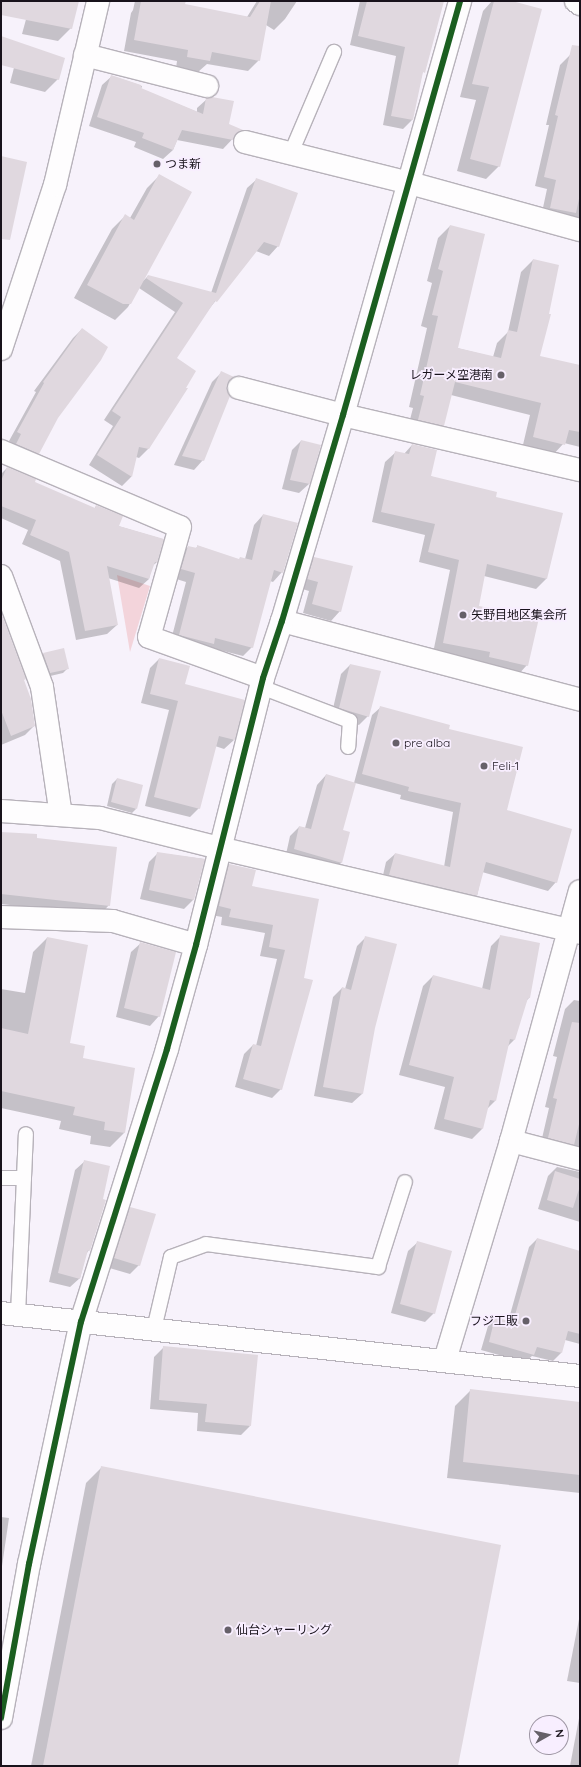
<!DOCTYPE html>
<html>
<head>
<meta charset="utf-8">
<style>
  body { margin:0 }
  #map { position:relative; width:581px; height:1767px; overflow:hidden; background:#f7f2fb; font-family:Quicksand,"Noto Sans JP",sans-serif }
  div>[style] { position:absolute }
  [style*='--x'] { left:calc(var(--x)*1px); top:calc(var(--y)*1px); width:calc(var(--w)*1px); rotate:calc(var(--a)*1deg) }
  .green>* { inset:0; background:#f3d4db }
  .shadow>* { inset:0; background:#0003 }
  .building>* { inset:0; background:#e0d8df }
  .roads { filter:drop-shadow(1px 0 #b7b2ba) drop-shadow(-1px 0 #b7b2ba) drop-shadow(0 1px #b7b2ba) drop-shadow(0 -1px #b7b2ba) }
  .service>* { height:14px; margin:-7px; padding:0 7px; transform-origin:7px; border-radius:7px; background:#fefdfe }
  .minor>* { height:22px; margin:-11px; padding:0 11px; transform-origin:11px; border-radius:11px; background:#fefdfe }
  .tertiary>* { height:22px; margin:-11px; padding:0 11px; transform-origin:11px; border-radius:11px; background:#fefdfe }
  .cycleway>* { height:6px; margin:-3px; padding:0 3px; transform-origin:3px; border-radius:3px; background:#1b5e20 }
  .dots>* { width:11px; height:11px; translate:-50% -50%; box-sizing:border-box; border:2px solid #f8eeff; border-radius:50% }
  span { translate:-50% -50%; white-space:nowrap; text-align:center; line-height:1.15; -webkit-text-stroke:3.5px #f8eeff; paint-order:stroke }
  .poi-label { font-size:12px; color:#18121b }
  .left { translate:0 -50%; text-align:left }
  .right { translate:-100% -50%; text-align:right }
  .frame { position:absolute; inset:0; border:2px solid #18121b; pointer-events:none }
  .north { position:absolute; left:529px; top:1715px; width:40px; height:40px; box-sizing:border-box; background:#f8eeff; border:1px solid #9e96a4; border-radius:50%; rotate:82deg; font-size:11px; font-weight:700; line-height:16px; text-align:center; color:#18121b }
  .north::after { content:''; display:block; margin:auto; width:14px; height:18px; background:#666069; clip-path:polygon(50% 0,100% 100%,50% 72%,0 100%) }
</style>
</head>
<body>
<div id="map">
  <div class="green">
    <div style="clip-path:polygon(117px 575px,150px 586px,130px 652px)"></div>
  </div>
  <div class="shadow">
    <div style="clip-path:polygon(39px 1px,49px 1px,71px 28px,58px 41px,22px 34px,28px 12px)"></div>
    <div style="clip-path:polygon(135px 1px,185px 1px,184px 5px,247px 17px,257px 1px,297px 1px,285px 19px,274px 30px,266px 25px,259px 60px,248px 71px,207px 64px,198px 72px,176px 68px,177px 61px,124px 51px,131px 13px,133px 10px)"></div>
    <div style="clip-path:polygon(360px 1px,443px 1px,422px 74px,412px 120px,403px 129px,383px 125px,396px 56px,350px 45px)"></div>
    <div style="clip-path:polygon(492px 1px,508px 1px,499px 166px,486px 179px,457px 171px,476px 100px,460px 97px,483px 11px)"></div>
    <div style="clip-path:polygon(570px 55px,580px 57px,580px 226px,541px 217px,547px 189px,535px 186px,549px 125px,546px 125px,560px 65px)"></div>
    <div style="clip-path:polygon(16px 60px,58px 79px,45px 92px,10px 83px)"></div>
    <div style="clip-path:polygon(112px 76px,142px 86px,141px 89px,197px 112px,197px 108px,207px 99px,228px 125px,241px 130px,223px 149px,177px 140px,173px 150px,163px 159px,134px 147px,136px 142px,89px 126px,102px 85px)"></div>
    <div style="clip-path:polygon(160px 175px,143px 281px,148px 276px,211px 293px,247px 188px,257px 179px,278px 246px,269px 256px,256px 251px,209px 309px,175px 358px,149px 448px,139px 458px,136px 457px,131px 477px,122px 486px,89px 465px,113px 426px,104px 420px,175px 312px,139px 288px,128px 307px,115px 320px,74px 298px,112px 229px,125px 216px,130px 218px,147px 188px)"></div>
    <div style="clip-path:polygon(450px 226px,457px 348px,493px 357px,497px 343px,508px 332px,521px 272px,533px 260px,539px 357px,580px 366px,580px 447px,564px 443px,552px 456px,522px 449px,530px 415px,451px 395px,443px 425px,431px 437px,407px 431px,413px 408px,409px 407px,427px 328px,421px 326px,432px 283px,427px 281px,438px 238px)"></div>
    <div style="clip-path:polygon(82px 329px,38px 453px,29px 462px,8px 453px,12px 443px,9px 441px,36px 392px,34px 391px,73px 338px)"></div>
    <div style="clip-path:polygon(221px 373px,203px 460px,194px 470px,174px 465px,212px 382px)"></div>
    <div style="clip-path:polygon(301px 441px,309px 484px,299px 493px,282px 489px,292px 450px)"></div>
    <div style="clip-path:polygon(412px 445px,430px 476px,495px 498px,547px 578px,536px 589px,484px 576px,478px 606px,527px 665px,517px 676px,433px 653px,450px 570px,419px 562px,425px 535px,372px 522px,385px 462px,396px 452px,404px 454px)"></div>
    <div style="clip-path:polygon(7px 468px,33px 482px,94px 509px,96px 506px,118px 526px,162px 539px,156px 563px,152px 566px,149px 579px,139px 588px,108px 578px,117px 625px,107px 634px,76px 640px,60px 561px,22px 544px,28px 530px,1px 518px,1px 474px)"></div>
    <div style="clip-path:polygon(263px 515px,282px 572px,273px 582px,270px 581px,252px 647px,243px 656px,208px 647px,170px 644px,186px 582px,173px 578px,179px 556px,188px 547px,195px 549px,198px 546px,238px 560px,245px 559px,254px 525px)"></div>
    <div style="clip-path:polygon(314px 558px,340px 611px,331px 621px,303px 613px,309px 591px,299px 588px,305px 567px)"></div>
    <div style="clip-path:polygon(1px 615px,23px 681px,34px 726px,25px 735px,1px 745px)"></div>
    <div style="clip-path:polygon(63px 649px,68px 668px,63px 673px,46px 677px,39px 658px,43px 654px)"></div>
    <div style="clip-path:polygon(159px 659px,234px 740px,224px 749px,215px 746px,199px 808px,190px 817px,145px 806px,169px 710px,141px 703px,150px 668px)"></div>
    <div style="clip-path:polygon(350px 665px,368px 716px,359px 725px,331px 717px,341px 674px)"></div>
    <div style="clip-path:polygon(381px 707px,448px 729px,556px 882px,548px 891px,482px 872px,477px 896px,468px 904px,381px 884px,386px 862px,395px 854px,444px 867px,453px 812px,400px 799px,401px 795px,355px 783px,342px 830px,341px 863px,332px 872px,285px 859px,290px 836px,299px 827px,305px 828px,317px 785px,326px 775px,354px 783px,372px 715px)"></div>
    <div style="clip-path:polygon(117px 779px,136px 809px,132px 813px,107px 806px,112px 784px)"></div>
    <div style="clip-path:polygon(1px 833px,36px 839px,109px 905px,100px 915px,1px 904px)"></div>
    <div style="clip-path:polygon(158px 853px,204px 859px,193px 900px,184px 909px,140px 899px,149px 862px)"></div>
    <div style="clip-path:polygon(229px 865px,251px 887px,318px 900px,281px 1089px,272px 1098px,235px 1087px,244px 1054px,253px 1045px,256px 1046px,277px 959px,260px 956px,265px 933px,221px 925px,222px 917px,211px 915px,221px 874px)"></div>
    <div style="clip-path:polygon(501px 936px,529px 998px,526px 1001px,514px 1040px,507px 1047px,495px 1101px,487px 1109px,482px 1129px,472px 1139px,434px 1129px,445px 1087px,399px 1075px,423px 986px,433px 976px,482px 989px,491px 946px)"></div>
    <div style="clip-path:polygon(366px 937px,374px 1028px,362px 1094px,352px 1103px,314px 1096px,333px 997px,342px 988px,345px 989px,357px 946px)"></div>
    <div style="clip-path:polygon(47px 938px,69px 1043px,82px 1059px,134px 1069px,124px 1133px,110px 1147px,90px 1144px,91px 1136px,59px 1129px,61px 1121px,1px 1108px,1px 989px,25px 993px,33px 952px)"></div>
    <div style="clip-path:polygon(141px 943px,159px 1016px,150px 1026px,116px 1017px,131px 952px)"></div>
    <div style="clip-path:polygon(574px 1000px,580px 1001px,580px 1160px,540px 1147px,549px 1108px,545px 1107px,557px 1057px,553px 1056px,565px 1009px)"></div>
    <div style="clip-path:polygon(85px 1161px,89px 1250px,86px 1254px,80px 1278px,70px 1287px,49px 1282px,75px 1170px)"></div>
    <div style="clip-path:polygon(557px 1167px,580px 1172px,580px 1222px,538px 1209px,548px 1176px)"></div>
    <div style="clip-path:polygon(131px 1208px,139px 1265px,130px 1274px,106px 1267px,121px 1217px)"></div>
    <div style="clip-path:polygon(537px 1239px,580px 1252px,580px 1344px,565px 1340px,561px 1353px,553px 1361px,532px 1356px,525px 1362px,481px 1350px,488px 1326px,496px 1318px,508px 1322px,529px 1247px)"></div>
    <div style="clip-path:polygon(418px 1242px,434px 1313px,425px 1322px,391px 1313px,408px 1251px)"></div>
    <div style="clip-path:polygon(164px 1347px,250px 1426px,241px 1435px,197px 1431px,198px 1413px,150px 1409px,154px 1357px)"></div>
    <div style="clip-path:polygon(471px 1390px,580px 1403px,580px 1493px,447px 1478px,455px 1406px)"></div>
    <div style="clip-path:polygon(102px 1467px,457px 1766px,31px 1766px,86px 1483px)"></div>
    <div style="clip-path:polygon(1px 1517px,9px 1518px,1px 1573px)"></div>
    <div style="clip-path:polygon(580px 1614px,580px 1683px,567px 1681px)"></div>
    <div style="clip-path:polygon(580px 1713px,580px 1766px,570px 1766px)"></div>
  </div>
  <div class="building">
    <div style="clip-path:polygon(1px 1px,79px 1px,72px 29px,1px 15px)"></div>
    <div style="clip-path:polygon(141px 1px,186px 1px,185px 4px,250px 17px,260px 1px,271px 1px,260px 61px,212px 52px,210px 61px,187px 57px,188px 50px,134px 40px)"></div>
    <div style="clip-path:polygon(367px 1px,444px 1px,425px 73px,423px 72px,413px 120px,391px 116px,405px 47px,358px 36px)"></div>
    <div style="clip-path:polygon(494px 1px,512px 1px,542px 9px,500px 167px,470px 159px,489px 87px,472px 84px)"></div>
    <div style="clip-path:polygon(1px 36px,65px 58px,59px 80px,1px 65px)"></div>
    <div style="clip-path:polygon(572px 45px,580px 46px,580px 194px,576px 213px,550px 208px,556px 180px,544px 177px,558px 116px,555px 115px)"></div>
    <div style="clip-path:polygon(111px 75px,141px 85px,141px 88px,203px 114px,206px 98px,212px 97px,234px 101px,229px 124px,243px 130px,236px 134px,233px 140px,182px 130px,173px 150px,142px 138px,144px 133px,97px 117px)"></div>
    <div style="clip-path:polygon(1px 156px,27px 162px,10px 240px,1px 239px)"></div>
    <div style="clip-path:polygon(159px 174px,192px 192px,131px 304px,123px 304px,87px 285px,125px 214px,134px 220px)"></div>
    <div style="clip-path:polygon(256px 178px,298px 193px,279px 247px,264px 242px,217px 302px,215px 301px,177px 358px,196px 371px,186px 388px,188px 388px,149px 449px,139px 447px,132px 477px,97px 455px,121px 417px,112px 411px,183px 303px,146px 278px,148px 275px,216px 293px)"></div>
    <div style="clip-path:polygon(450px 225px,485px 234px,458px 348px,501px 358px,508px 330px,517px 332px,533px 259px,559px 265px,549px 314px,551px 314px,540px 356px,580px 365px,580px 432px,569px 430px,565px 445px,533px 437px,541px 403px,455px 382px,444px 426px,418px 420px,424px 396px,420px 395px,438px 316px,432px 315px,443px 271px,438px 269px)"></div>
    <div style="clip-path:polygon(82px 328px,108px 347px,101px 360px,58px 418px,39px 454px,16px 444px,21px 434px,17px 432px,44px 383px,43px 382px)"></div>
    <div style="clip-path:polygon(221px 371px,234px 377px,227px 384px,227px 391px,230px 396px,204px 461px,182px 456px)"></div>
    <div style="clip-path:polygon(301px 440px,321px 445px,310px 484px,290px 480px)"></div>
    <div style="clip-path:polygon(412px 444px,437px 450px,431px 476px,497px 492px,496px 497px,563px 513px,547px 579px,487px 564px,479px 606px,539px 618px,528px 666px,489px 657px,490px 652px,443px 643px,459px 560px,428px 552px,435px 524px,381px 512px,395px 451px,409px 454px)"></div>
    <div style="clip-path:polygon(7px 467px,36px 479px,35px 482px,95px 508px,96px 505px,123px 516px,119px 526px,164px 539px,157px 563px,155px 562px,149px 579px,107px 566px,118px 625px,85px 631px,69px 552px,30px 535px,36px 520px,1px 506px,1px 481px)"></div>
    <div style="clip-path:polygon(263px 514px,298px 523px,283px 573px,274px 570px,253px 648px,215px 638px,214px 644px,179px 635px,195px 573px,181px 569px,188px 546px,197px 548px,197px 545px,239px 559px,240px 557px,252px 560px)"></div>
    <div style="clip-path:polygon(314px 557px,353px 566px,341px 612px,312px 604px,318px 582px,307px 579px)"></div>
    <div style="clip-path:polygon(1px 612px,26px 679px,24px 680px,31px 699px,35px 726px,11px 736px,1px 710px)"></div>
    <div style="clip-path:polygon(64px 648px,69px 669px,50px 673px,43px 653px)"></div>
    <div style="clip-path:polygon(159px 658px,190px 666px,185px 684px,245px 700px,235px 740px,219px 736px,200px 809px,154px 797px,178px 701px,150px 694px)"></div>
    <div style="clip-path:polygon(350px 664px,381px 671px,369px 717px,339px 708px)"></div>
    <div style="clip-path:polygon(380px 706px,450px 725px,449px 729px,523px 747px,507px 810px,572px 829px,557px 883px,486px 862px,477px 896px,389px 875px,395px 853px,450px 867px,461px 803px,408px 791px,409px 787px,362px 774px)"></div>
    <div style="clip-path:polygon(326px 774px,356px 783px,343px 830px,350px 832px,342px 863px,294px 849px,299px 826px,311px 829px)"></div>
    <div style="clip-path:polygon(117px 778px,143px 785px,137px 809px,111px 802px)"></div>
    <div style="clip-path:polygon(1px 832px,37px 834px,37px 838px,117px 847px,110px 906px,1px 894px)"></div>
    <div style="clip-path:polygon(157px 852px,205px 859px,194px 900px,149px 890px)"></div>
    <div style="clip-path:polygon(229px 864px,256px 870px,252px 886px,319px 899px,304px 978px,313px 980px,282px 1090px,243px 1079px,253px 1044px,261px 1046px,285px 950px,269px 947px,273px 925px,229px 917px,231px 909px,219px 906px)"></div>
    <div style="clip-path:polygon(500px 935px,540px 943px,530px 998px,528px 998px,515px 1040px,510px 1039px,496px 1101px,490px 1100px,483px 1129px,444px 1119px,454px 1077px,409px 1065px,433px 975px,490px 990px)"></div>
    <div style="clip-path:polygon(365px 936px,397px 944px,375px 1028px,363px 1094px,323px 1087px,342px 987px,351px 990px)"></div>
    <div style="clip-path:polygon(47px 937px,88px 945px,70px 1043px,85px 1046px,83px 1058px,135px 1068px,125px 1133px,104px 1130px,105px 1122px,73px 1115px,75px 1107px,1px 1091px,1px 1028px,28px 1034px)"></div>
    <div style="clip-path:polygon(140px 942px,176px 952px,160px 1017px,124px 1008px)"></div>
    <div style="clip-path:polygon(572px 1022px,580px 1023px,580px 1120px,574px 1145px,548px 1138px,557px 1099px,553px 1098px)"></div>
    <div style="clip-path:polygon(84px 1160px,110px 1166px,103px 1199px,106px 1200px,90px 1251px,88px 1250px,80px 1279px,58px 1273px)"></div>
    <div style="clip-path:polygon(555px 1171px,580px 1179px,580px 1186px,573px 1208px,547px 1200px)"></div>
    <div style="clip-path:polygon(130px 1207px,156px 1214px,140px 1266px,114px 1258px)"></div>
    <div style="clip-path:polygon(537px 1238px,580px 1251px,580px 1334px,568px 1331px,562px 1353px,537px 1347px,534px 1355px,489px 1342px,495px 1317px,513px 1322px)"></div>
    <div style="clip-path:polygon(417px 1241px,452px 1251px,435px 1314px,400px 1304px)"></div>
    <div style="clip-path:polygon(163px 1346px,258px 1355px,251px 1426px,205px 1422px,207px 1404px,159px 1400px)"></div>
    <div style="clip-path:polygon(470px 1389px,580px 1402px,580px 1475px,463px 1462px)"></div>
    <div style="clip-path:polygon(101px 1466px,501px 1545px,458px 1766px,43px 1766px)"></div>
  </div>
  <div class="roads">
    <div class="service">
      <div style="--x:291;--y:153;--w:110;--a:-66.9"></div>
      <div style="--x:261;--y:687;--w:95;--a:20.9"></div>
      <div style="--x:350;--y:721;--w:26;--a:94"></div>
      <div style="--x:1;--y:1178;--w:23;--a:0"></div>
      <div style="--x:18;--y:1315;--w:181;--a:-87.5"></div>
      <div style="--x:154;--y:1329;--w:74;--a:-76.7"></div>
      <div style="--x:171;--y:1257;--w:37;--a:-20"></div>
      <div style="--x:206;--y:1244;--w:174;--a:7.6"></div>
      <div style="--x:378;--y:1267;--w:89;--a:-72.4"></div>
    </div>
    <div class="minor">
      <div style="--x:576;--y:1;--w:5;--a:37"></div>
      <div style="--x:85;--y:55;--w:126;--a:14.3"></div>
      <div style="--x:245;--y:142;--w:170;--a:14"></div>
      <div style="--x:410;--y:183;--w:176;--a:15.5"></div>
      <div style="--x:1;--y:349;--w:173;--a:-71.8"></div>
      <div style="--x:55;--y:185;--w:189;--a:-76.8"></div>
      <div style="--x:239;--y:388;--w:107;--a:14.6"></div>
      <div style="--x:343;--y:415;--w:243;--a:13.1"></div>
      <div style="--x:1;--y:451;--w:194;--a:23"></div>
      <div style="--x:180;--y:527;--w:114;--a:105.7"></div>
      <div style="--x:149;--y:637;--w:121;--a:19.8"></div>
      <div style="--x:1;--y:576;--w:118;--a:69.7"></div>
      <div style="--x:42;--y:687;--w:129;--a:81.6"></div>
      <div style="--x:282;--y:621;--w:308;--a:14.8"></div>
      <div style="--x:1;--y:811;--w:99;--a:4"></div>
      <div style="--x:100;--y:818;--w:123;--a:14.1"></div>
      <div style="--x:219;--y:848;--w:371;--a:13.2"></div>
      <div style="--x:1;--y:917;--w:112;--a:2"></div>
      <div style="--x:113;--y:921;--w:86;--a:16.1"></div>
      <div style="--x:511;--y:1141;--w:71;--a:14.6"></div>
      <div style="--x:445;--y:1360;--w:229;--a:-73.2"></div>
      <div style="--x:511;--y:1141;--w:259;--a:-74.6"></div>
      <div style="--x:1;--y:1718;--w:157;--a:-79.7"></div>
      <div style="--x:29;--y:1564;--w:248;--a:-77.9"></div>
      <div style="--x:81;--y:1322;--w:286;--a:-72.5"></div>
      <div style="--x:167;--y:1049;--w:108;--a:-74.4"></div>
      <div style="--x:196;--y:945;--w:275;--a:-75.9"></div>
      <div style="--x:263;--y:678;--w:60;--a:-71.6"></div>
      <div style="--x:282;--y:621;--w:215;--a:-73.5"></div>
      <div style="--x:343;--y:415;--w:430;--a:-74.2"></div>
    </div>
    <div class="tertiary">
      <div style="--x:1;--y:1313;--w:582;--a:6.21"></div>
    </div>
  </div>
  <div class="cycleway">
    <div style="--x:1;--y:1718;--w:157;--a:-79.7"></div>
    <div style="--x:29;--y:1564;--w:248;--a:-77.9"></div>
    <div style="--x:81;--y:1322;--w:286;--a:-72.5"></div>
    <div style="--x:167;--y:1049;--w:108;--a:-74.4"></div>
    <div style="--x:196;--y:945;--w:275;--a:-75.9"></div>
    <div style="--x:263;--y:678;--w:60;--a:-71.6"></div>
    <div style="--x:282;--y:621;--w:215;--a:-73.5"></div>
    <div style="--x:343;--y:415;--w:430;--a:-74.2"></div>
  </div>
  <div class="dots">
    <div style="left:157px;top:164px;background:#666069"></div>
    <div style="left:501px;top:375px;background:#666069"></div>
    <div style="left:463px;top:615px;background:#666069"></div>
    <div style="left:396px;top:743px;background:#666069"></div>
    <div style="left:484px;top:766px;background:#666069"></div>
    <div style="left:526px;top:1321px;background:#666069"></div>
    <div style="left:228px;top:1630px;background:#666069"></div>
  </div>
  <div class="poi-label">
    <span class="left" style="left:165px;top:164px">つま新</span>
    <span class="right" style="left:493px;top:375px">レガーメ空港南</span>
    <span class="left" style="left:471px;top:615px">矢野目地区集会所</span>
    <span class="left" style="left:404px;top:743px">pre alba</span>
    <span class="left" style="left:492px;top:766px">Feli-1</span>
    <span class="right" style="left:518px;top:1321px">フジ工販</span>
    <span class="left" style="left:236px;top:1630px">仙台シャーリング</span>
  </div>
  <div class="frame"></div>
  <div class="north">N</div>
</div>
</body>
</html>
